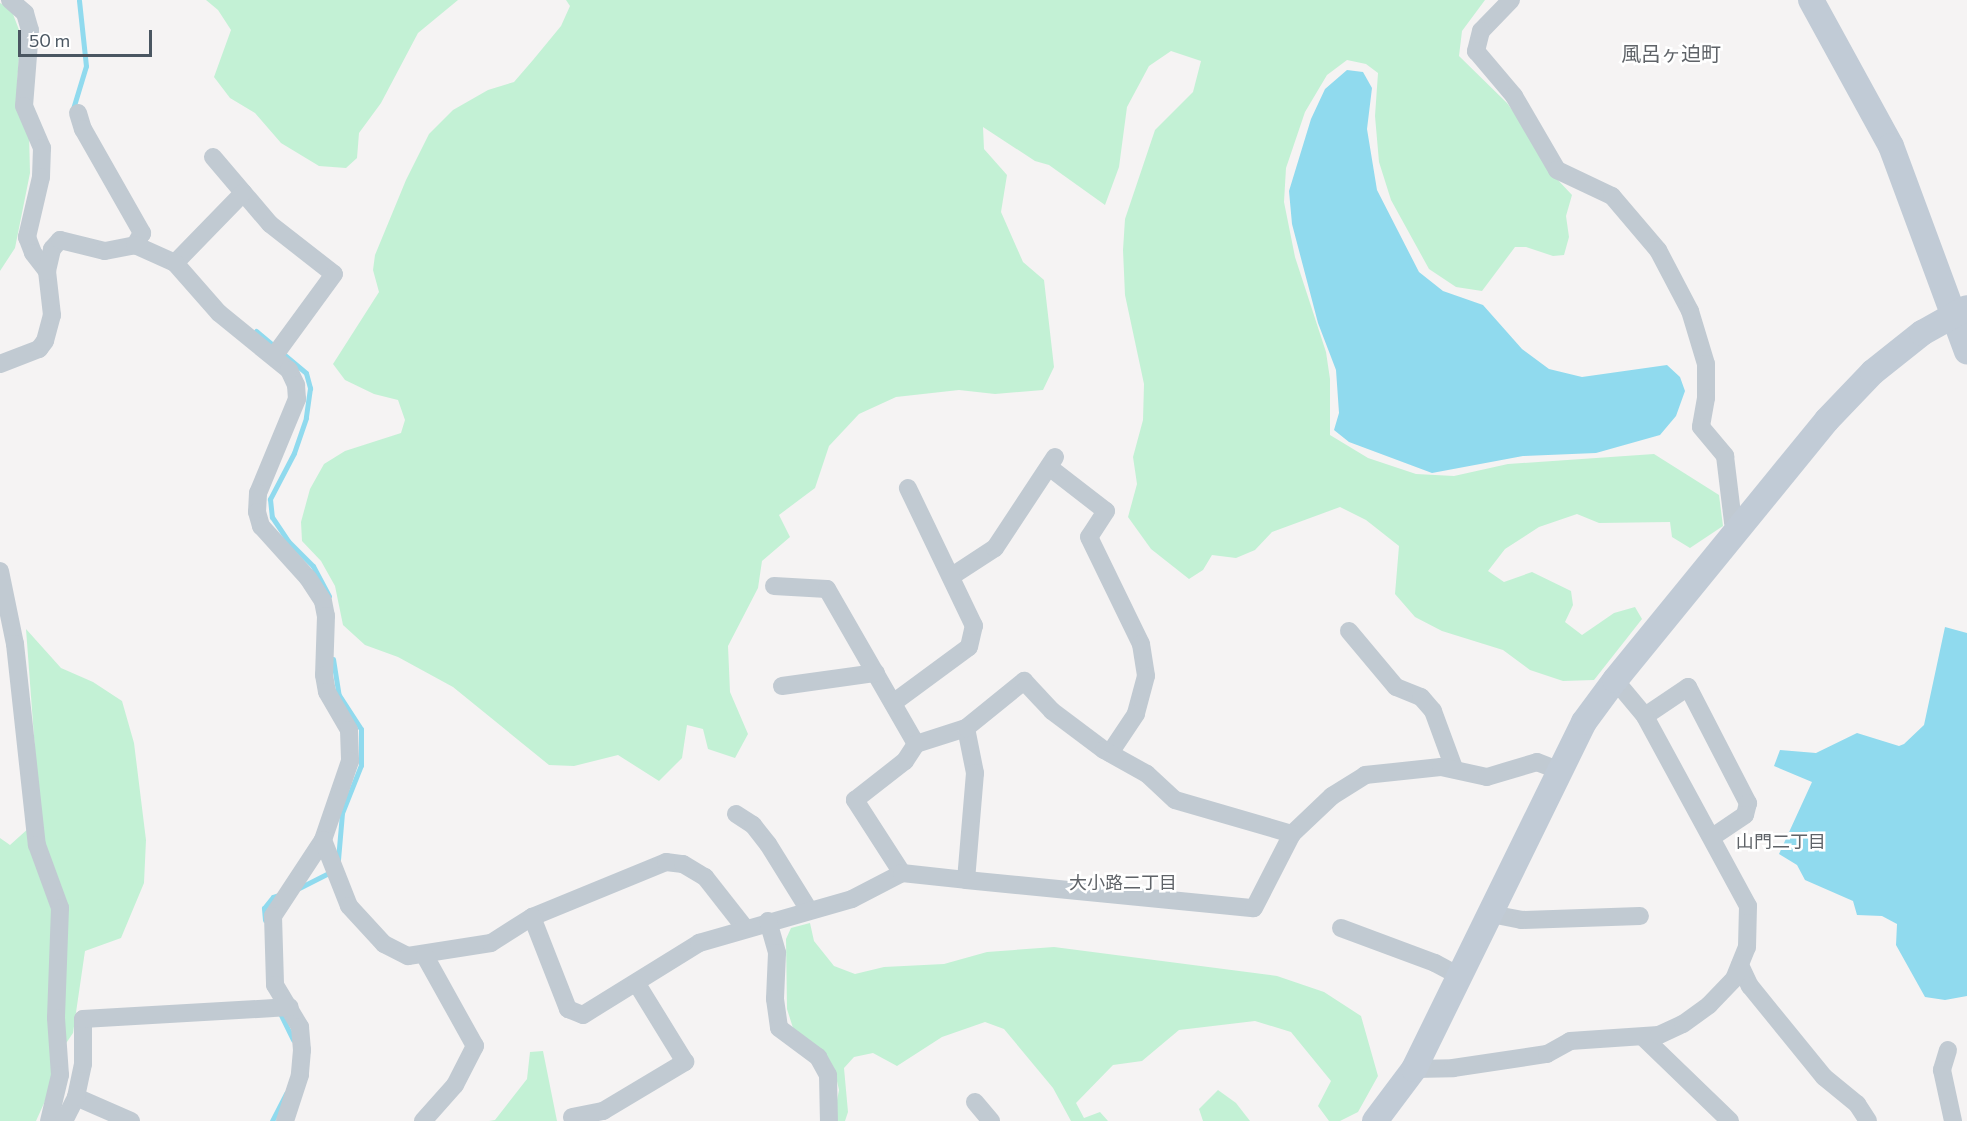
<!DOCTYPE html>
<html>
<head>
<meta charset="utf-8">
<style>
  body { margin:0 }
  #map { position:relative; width:1967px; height:1121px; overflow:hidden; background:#f5f3f3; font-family:Commissioner,"Noto Sans JP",sans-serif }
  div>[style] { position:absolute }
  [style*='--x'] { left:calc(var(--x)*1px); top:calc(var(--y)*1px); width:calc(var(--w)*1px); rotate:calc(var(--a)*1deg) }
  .green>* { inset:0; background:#c3f1d5 }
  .water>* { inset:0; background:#90daee }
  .stream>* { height:5px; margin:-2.5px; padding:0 2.5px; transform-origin:2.5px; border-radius:2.5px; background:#90daee }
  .street>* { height:18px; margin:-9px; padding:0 9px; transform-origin:9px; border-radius:9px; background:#c1cad2 }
  .secondary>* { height:26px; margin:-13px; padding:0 13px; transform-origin:13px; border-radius:13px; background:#c1cbd6 }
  span { translate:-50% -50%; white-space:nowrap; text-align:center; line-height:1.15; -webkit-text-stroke:5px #fff; paint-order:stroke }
  .neighbourhood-label { font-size:18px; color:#5f6368 }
  .quarter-label { font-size:20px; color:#5f6368 }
  .scale { position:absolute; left:18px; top:30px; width:134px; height:27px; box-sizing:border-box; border:3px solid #4a5661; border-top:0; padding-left:8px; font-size:18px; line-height:21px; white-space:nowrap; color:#4a5661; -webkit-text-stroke:4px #fff; paint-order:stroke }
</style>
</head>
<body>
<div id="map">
  <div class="green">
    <div style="clip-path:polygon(206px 0,458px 0,418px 33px,381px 103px,359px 133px,357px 158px,346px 168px,319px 166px,281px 143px,255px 113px,230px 98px,214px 77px,231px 30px,218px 10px)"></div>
    <div style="clip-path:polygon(566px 0,1485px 0,1462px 31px,1459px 56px,1507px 103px,1537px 144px,1555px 177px,1572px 195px,1566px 216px,1569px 237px,1564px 255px,1553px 256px,1526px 247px,1515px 247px,1482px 291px,1456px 287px,1429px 269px,1391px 200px,1379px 162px,1375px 116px,1378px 73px,1366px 64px,1347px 60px,1327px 75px,1305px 112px,1286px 168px,1284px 202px,1295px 257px,1326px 352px,1330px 379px,1330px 435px,1368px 458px,1416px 474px,1454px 476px,1508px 464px,1654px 454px,1719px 495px,1723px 526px,1690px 548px,1672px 537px,1670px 522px,1599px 523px,1577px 514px,1539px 527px,1505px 549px,1488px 571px,1504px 582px,1532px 572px,1571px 591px,1573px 605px,1565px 622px,1582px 635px,1614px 613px,1635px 607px,1642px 619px,1594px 680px,1563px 681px,1530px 670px,1503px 650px,1442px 631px,1415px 617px,1395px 594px,1399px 546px,1366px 520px,1340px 507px,1272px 532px,1255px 550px,1236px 558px,1212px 555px,1203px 570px,1189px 579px,1151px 549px,1128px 517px,1137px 484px,1133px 457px,1143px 420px,1144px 384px,1125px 295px,1123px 250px,1125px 219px,1155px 130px,1193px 92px,1201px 61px,1171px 51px,1149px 66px,1127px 107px,1119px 167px,1105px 205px,1049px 165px,1035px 161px,983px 127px,984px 149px,1007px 175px,1001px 212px,1023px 262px,1044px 280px,1054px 367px,1043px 390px,995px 394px,959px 390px,896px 397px,859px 414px,829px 446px,815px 488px,779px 515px,790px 537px,762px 561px,758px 588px,728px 646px,730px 692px,748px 734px,735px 758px,708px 749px,703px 729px,687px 725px,682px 758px,659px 781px,618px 755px,574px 766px,549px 765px,453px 687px,398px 657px,365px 645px,343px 625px,335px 586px,321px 561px,302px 541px,301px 522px,310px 489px,324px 464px,345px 451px,401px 433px,405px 420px,398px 400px,374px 394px,345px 380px,333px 364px,379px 292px,373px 270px,375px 255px,406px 180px,429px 134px,453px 110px,488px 90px,514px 82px,533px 60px,561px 26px,570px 6px)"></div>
    <div style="clip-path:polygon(0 3px,11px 9px,21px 35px,17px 83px,18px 111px,29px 133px,30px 173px,15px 248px,0 271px)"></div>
    <div style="clip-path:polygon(26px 629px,61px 668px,93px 682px,122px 701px,134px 743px,146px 840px,144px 883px,121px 938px,85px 951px,73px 1033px,54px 1061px,50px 1090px,36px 1121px,0 1121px,0 838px,10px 845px,40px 818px)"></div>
    <div style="clip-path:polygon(810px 923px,814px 941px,834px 966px,855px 974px,884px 967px,944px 964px,987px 952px,1054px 947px,1277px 976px,1324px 992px,1361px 1016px,1378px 1076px,1358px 1112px,1340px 1121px,1329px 1121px,1318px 1106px,1331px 1081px,1291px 1032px,1255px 1021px,1179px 1030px,1142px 1061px,1113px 1065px,1076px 1103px,1084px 1118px,1100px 1112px,1108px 1121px,1071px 1121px,1053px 1088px,1004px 1029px,985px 1022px,942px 1037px,897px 1066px,873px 1053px,854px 1057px,844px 1068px,848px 1112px,845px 1121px,833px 1121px,839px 1090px,834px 1068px,793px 1028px,787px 1009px,786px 939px,791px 928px)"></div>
    <div style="clip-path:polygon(543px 1051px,557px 1121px,489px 1121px,495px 1120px,527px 1079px,530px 1052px)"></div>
    <div style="clip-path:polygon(1218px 1090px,1236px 1103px,1250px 1121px,1203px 1121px,1199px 1109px)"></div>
  </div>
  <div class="water">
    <div style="clip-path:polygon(1347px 70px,1363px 72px,1372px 88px,1367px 129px,1377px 190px,1419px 272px,1443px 291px,1483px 305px,1522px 349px,1549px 369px,1582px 377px,1667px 365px,1680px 377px,1685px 391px,1676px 416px,1660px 435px,1596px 453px,1523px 456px,1432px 473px,1349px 442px,1334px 430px,1339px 413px,1336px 370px,1318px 323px,1292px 224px,1289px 191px,1311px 119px,1325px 89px)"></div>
    <div style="clip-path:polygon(1945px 627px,1967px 633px,1967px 996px,1945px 1000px,1925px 997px,1896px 945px,1897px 924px,1882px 916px,1857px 915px,1853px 901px,1805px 880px,1797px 865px,1779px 854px,1812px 782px,1774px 766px,1780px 750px,1816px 753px,1857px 733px,1899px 746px,1904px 744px,1924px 725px)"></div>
  </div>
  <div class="stream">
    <div style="--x:72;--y:112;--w:48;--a:-73.1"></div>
    <div style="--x:86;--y:66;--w:66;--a:-96.1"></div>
    <div style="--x:256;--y:331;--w:65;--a:40"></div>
    <div style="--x:306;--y:373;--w:16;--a:75"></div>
    <div style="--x:310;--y:388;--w:30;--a:98"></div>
    <div style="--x:306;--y:418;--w:37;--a:109"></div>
    <div style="--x:294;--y:453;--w:52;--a:117.6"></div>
    <div style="--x:270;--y:499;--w:18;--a:84"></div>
    <div style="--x:272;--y:517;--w:29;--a:56"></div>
    <div style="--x:288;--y:541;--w:35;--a:45"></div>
    <div style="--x:313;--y:566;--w:34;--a:62"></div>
    <div style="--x:333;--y:659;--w:36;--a:81"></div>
    <div style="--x:339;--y:695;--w:40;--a:57.1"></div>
    <div style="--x:361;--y:729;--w:36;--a:90"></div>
    <div style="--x:361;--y:765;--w:52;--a:111.6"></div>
    <div style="--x:342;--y:813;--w:47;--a:94.9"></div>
    <div style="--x:299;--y:888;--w:36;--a:-27"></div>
    <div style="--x:265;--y:920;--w:12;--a:-95"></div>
    <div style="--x:264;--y:908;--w:14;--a:-51"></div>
    <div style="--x:273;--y:897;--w:9;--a:-18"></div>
    <div style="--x:279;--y:1011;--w:32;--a:64"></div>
    <div style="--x:272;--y:1121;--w:31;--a:-63"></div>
  </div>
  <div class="street">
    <div style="--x:10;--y:0;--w:20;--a:41"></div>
    <div style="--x:25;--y:13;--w:18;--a:74"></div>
    <div style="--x:30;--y:30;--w:76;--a:94.5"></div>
    <div style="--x:24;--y:106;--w:46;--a:66.8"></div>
    <div style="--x:42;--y:148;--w:29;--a:92"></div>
    <div style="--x:41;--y:177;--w:62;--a:103.1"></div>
    <div style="--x:27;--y:237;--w:17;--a:69"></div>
    <div style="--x:33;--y:253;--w:23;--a:52"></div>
    <div style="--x:1511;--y:0;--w:43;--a:134.1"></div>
    <div style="--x:1481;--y:31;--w:21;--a:104"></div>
    <div style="--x:1476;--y:51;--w:59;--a:49.8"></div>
    <div style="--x:1514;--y:96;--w:86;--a:59.8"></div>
    <div style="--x:1557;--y:170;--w:61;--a:25.3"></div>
    <div style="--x:1612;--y:196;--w:71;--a:49.6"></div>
    <div style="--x:1658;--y:250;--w:69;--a:62.3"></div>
    <div style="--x:1690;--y:311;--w:55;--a:73.2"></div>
    <div style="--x:1706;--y:364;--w:34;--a:90"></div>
    <div style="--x:1706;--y:398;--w:29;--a:100"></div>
    <div style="--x:1701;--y:427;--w:38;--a:50"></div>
    <div style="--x:1725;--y:456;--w:66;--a:83.1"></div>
    <div style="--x:1733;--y:522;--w:9;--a:54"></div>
    <div style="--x:78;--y:113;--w:17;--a:73"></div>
    <div style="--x:83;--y:129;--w:120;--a:60.4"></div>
    <div style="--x:142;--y:233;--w:14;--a:120"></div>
    <div style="--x:213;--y:157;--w:88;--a:49.6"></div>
    <div style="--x:270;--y:224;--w:81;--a:38"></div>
    <div style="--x:334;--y:274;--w:102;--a:126.2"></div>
    <div style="--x:175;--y:263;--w:98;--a:-45.8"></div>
    <div style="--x:0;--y:364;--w:42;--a:-21"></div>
    <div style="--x:39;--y:349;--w:10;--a:-53"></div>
    <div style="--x:45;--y:341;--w:27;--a:-75"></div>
    <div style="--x:52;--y:315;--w:44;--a:-96.5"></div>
    <div style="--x:47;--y:271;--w:23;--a:-77"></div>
    <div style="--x:52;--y:249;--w:12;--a:-48"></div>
    <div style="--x:60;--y:240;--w:46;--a:13.7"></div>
    <div style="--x:105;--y:251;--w:31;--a:-11"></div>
    <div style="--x:135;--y:245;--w:44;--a:24.2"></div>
    <div style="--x:175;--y:263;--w:67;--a:48.7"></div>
    <div style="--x:219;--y:313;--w:90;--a:39.2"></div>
    <div style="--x:289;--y:370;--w:17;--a:65"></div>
    <div style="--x:296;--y:385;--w:14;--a:86"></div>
    <div style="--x:297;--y:399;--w:102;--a:112.5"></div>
    <div style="--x:258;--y:493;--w:19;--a:93"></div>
    <div style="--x:257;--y:512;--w:15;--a:74"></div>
    <div style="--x:261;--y:526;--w:70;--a:47.9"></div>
    <div style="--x:308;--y:578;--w:27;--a:57"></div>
    <div style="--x:323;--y:601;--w:15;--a:79"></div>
    <div style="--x:326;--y:616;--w:59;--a:91.9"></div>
    <div style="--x:324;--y:675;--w:17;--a:80"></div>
    <div style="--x:327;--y:692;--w:44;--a:59.9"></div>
    <div style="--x:349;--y:730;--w:31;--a:88"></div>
    <div style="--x:350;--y:761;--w:83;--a:108.9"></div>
    <div style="--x:323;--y:840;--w:91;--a:123.3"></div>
    <div style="--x:273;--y:916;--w:69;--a:88.3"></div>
    <div style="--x:275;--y:985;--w:49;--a:59.2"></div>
    <div style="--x:300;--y:1027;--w:23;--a:85"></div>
    <div style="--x:302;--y:1050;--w:25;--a:95"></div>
    <div style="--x:300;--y:1075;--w:48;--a:108.1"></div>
    <div style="--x:1049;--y:467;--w:72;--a:37.7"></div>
    <div style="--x:1106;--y:511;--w:31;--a:123"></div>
    <div style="--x:1089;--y:537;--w:119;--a:64.1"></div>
    <div style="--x:1141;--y:644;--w:32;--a:81"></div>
    <div style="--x:1146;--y:676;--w:39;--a:105"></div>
    <div style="--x:1136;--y:714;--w:47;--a:123.7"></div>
    <div style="--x:0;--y:571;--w:75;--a:78.4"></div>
    <div style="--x:15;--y:644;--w:202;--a:83.8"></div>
    <div style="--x:37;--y:845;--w:67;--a:69.9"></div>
    <div style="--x:60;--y:908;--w:110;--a:92.1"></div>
    <div style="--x:56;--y:1018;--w:57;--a:86"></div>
    <div style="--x:60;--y:1075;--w:47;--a:103.4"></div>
    <div style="--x:952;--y:576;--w:51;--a:-33.1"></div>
    <div style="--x:995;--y:548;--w:109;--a:-56.6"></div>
    <div style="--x:774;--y:586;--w:53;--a:3.2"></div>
    <div style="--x:827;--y:589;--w:179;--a:60.1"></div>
    <div style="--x:1349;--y:631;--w:73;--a:50"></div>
    <div style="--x:1396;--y:687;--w:27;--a:22"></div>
    <div style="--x:1421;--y:697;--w:18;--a:49"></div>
    <div style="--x:1433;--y:711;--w:61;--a:69.8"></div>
    <div style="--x:782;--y:686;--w:95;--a:-7.9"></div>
    <div style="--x:893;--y:703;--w:94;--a:-36.4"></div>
    <div style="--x:969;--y:647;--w:22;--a:-77"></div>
    <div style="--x:974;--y:626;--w:153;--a:-115.6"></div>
    <div style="--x:1645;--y:716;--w:52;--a:-34"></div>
    <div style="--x:1688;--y:687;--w:131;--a:62.7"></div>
    <div style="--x:1748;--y:803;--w:12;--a:104"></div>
    <div style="--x:1745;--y:815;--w:40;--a:146"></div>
    <div style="--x:966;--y:728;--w:46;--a:78.7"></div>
    <div style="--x:975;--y:773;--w:107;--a:94.8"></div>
    <div style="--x:966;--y:880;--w:289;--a:5.6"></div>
    <div style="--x:1254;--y:908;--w:83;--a:-62.8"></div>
    <div style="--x:1292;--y:834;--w:55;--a:-43.5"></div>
    <div style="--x:1332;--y:796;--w:39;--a:-32"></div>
    <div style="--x:1365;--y:775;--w:76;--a:-6"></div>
    <div style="--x:1441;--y:767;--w:47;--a:12.3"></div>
    <div style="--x:1487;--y:777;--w:52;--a:-16.7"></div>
    <div style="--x:1537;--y:762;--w:26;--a:21"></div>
    <div style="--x:736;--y:814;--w:20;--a:33"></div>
    <div style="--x:753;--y:825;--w:24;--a:52"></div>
    <div style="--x:768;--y:844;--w:78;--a:58.2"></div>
    <div style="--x:323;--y:840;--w:71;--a:68.5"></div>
    <div style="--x:349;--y:906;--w:52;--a:47.4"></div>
    <div style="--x:384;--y:944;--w:27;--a:27"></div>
    <div style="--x:408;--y:956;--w:84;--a:-8.9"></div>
    <div style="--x:491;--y:943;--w:49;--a:-32.4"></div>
    <div style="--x:532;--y:917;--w:145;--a:-22.3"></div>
    <div style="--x:666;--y:862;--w:17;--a:7"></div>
    <div style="--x:683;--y:864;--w:26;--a:31"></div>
    <div style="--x:705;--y:877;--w:65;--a:51.9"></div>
    <div style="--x:902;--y:873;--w:87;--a:-122.8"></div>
    <div style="--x:855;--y:800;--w:63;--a:-38"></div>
    <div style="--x:905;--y:761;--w:20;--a:-57"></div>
    <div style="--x:916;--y:744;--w:52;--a:-17.7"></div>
    <div style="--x:966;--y:728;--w:75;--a:-39"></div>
    <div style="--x:1024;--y:681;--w:41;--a:47"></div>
    <div style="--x:1052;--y:711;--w:65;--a:36.9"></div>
    <div style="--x:1104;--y:750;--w:49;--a:29.2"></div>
    <div style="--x:1147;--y:774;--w:38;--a:43"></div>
    <div style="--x:1175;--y:800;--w:122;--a:16.2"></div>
    <div style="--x:1491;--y:914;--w:31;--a:11"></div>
    <div style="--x:1521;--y:920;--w:119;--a:-1.9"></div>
    <div style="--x:532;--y:917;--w:99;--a:68.6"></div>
    <div style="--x:568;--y:1009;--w:16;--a:22"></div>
    <div style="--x:583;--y:1015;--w:137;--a:-31.8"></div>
    <div style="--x:699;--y:943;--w:159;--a:-16"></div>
    <div style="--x:852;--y:899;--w:56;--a:-27.5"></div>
    <div style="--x:902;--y:873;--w:64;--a:6.2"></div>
    <div style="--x:768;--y:921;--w:33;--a:74"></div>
    <div style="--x:777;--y:953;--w:46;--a:92.5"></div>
    <div style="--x:775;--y:999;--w:29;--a:82"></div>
    <div style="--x:779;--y:1028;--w:49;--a:36.6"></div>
    <div style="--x:818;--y:1057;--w:21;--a:61"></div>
    <div style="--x:828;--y:1075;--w:46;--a:88.8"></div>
    <div style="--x:1341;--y:928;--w:100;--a:20.4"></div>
    <div style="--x:1435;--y:963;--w:30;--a:28"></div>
    <div style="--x:1740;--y:965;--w:23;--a:65"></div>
    <div style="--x:1750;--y:986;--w:117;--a:50.9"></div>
    <div style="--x:1824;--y:1077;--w:43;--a:39.3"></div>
    <div style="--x:1857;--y:1104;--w:20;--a:57"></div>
    <div style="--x:1643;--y:1037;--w:121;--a:44"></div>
    <div style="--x:1948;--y:1050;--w:21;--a:107"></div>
    <div style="--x:1942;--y:1070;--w:52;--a:77.8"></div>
    <div style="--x:1414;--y:1069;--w:39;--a:-1"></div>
    <div style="--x:1453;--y:1068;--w:95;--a:-8.5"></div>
    <div style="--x:1547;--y:1054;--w:26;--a:-29"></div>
    <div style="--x:1570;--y:1041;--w:89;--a:-3.9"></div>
    <div style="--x:1659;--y:1035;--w:26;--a:-25"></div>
    <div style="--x:1683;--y:1024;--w:32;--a:-36"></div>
    <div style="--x:1709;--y:1005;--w:36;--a:-46"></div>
    <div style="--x:1734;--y:979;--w:35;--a:-68"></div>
    <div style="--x:1747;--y:947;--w:41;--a:-88.6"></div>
    <div style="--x:1748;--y:906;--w:216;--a:-118.5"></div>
    <div style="--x:1645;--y:716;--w:47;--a:-129.8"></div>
    <div style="--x:76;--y:1097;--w:60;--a:23.6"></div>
    <div style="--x:975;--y:1102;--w:25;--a:50"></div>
    <div style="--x:572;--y:1117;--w:32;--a:-11"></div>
    <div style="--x:603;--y:1111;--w:96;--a:-30.9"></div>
    <div style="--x:685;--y:1062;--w:92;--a:-121.6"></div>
    <div style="--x:64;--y:1121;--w:27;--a:-63"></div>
    <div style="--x:76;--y:1097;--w:34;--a:-78"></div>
    <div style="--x:83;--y:1064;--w:45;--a:-90"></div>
    <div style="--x:83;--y:1019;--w:207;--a:-3.3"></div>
    <div style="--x:423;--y:1121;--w:48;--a:-48.4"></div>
    <div style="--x:455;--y:1085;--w:44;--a:-62.9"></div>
    <div style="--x:475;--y:1046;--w:103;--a:-119.1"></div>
  </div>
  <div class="secondary">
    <div style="--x:1811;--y:0;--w:166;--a:61.3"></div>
    <div style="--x:1891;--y:146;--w:219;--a:69.7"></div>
    <div style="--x:1375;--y:1121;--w:65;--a:-53.1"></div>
    <div style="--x:1414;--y:1069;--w:386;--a:-63.9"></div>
    <div style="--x:1584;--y:722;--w:52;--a:-53.6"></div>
    <div style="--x:1615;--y:680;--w:335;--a:-50.8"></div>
    <div style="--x:1827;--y:420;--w:66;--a:-46.2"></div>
    <div style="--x:1873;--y:372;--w:63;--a:-38.5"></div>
    <div style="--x:1922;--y:333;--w:51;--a:-29.1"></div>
  </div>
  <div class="neighbourhood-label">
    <span style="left:1781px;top:841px">山門二丁目</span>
    <span style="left:1123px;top:882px">大小路二丁目</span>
  </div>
  <div class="quarter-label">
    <span style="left:1671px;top:53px">風呂ヶ迫町</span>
  </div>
  <div class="scale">50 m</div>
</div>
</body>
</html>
